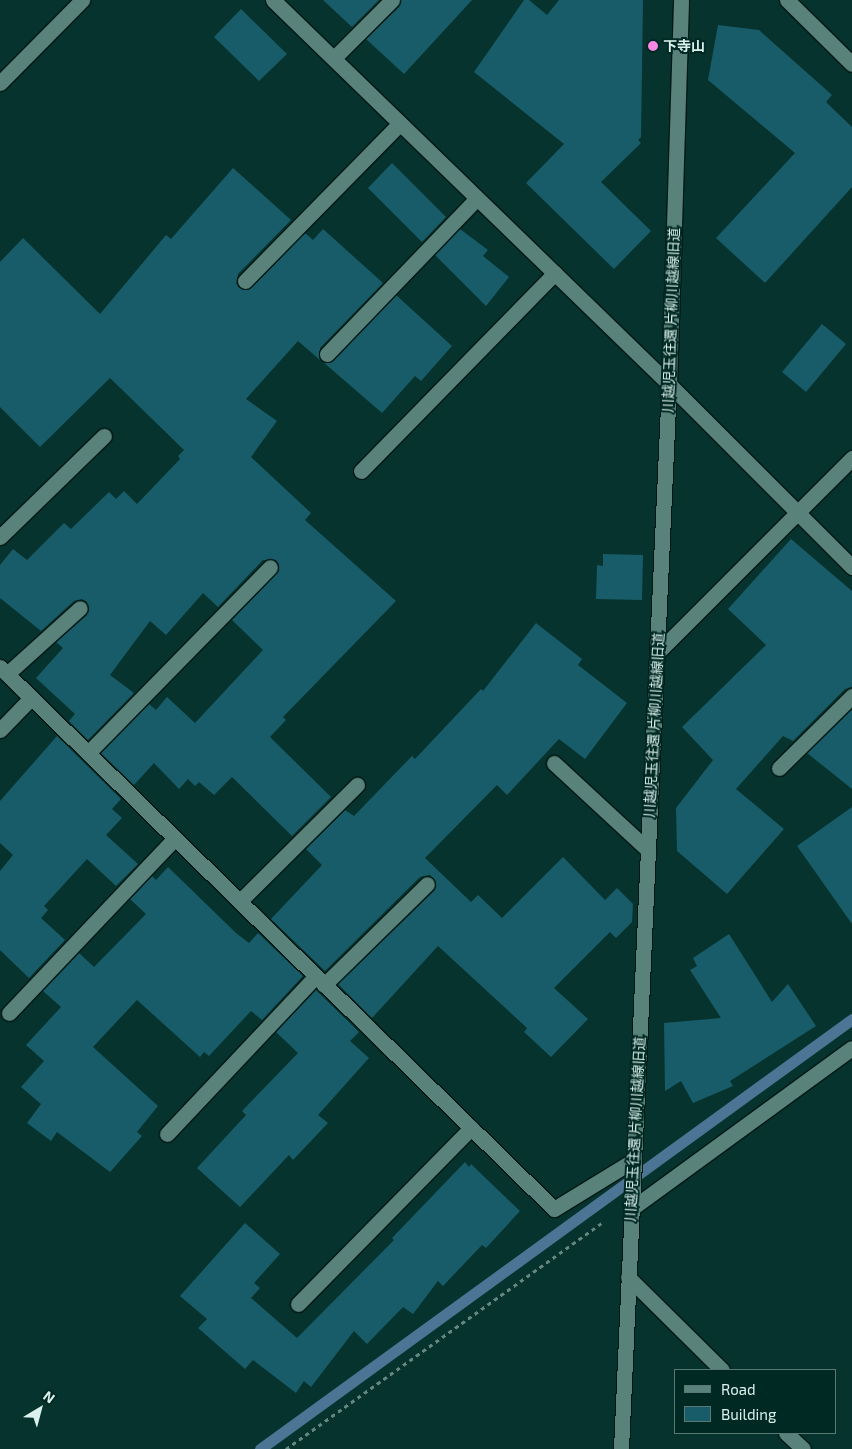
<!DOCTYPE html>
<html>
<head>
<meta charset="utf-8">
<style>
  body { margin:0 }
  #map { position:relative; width:852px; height:1449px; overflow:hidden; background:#06332d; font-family:"Exo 2","Noto Sans JP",sans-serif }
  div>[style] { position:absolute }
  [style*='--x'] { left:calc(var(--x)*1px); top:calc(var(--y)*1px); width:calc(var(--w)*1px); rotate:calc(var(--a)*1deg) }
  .stream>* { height:11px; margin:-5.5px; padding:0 5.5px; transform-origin:5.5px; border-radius:5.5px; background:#4c7595 }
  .building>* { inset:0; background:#185c69 }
  .path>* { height:3px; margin-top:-1.5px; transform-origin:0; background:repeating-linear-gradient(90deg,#658782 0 4px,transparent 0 8px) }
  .roads { filter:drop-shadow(1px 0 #001915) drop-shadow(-1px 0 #001915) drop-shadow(0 1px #001915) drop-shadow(0 -1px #001915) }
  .lane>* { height:15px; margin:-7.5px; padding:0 7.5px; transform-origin:7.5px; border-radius:7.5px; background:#58827a }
  .street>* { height:15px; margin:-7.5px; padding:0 7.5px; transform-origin:7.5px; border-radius:7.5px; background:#58827a }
  .dots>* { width:14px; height:14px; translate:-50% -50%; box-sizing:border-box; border:2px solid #002923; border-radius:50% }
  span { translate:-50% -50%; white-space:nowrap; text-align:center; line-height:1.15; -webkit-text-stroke:4px #002923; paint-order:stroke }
  .poi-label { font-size:14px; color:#dbf1ed; font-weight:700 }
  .left { translate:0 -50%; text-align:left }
  .street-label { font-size:14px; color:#dbf1ed }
  .legend { position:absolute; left:674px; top:1369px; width:162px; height:65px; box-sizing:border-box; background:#002923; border:1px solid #587974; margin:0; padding:6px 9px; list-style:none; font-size:15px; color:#dbf1ed }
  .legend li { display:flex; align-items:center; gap:10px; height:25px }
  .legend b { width:25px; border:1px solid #587974 }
  .north { position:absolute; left:15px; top:1384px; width:50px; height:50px; -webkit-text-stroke:4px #002923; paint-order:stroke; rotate:37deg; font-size:14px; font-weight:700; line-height:20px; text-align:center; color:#dbf1ed }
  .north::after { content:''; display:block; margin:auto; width:18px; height:22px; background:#dbf1ed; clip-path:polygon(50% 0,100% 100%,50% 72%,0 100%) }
</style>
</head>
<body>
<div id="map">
  <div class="stream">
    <div style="--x:260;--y:1449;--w:732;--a:-35.99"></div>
  </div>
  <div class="building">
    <div style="clip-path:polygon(323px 0,379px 0,352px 27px)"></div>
    <div style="clip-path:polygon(401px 0,472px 0,404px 74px,366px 39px,399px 7px)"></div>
    <div style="clip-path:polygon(524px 0,529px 0,547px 15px,559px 0,643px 0,641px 137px,638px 140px,641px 143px,601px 182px,651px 231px,614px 269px,526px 183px,564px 144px,474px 72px)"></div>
    <div style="clip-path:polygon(241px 9px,287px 54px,259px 81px,214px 37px)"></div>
    <div style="clip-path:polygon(718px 25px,759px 30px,832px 95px,826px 102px,852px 127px,852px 187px,765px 283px,716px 238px,795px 153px,708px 80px)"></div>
    <div style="clip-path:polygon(392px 163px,446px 217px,422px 242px,368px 188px)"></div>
    <div style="clip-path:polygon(233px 168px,291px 220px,238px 274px,236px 283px,239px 288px,251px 288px,305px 233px,313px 240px,323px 229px,383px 283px,320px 348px,320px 360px,298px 341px,246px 399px,277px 421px,251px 457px,311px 513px,305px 520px,396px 601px,283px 717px,286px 720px,270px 737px,331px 797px,292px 836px,232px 777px,214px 795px,199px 782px,195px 786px,188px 779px,179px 789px,154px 763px,134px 785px,101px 753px,149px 704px,156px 710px,167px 697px,195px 723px,263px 650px,232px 620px,277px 573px,279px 565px,276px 560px,263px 560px,218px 607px,203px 593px,166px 635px,150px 621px,110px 675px,134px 693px,88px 740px,69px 721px,75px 714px,36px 678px,63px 648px,56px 642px,87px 615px,87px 602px,82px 599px,74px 601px,41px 631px,0 598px,0 565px,13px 549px,27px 560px,64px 523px,71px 529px,109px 492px,116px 499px,124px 491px,137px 504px,180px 459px,178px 456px,184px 450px,110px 378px,40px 447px,0 407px,0 262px,23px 238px,100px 314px,166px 235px,171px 239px)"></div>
    <div style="clip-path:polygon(460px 229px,488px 250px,483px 256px,509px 277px,486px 306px,435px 255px)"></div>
    <div style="clip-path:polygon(396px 295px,452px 346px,421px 381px,415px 376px,382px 413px,322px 361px,334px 360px)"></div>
    <div style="clip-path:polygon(822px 324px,846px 344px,806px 392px,782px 372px)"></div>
    <div style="clip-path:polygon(791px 539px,852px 591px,852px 687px,845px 689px,793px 741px,783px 736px,736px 789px,784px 829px,727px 894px,677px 851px,676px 808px,713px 760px,682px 727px,766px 645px,728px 609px)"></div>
    <div style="clip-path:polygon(603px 554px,643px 555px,642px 600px,596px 599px,597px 565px,603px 566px)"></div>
    <div style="clip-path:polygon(536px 623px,582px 659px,578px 665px,627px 703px,585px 759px,559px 739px,507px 795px,497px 785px,425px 858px,471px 902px,478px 895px,502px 918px,563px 857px,605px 900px,617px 888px,633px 904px,632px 922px,616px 938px,610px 932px,554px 988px,588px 1019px,551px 1057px,524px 1032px,527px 1028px,438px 946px,372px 1018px,338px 984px,434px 891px,436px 882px,430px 875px,420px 877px,325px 971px,271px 919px,322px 865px,306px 849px,345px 810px,354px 816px,412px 756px,415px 759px,481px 689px,483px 691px)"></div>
    <div style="clip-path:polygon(852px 709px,852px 789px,807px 753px)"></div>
    <div style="clip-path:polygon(57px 736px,121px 799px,112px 809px,122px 818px,106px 835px,138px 864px,116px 886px,87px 859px,44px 906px,48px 910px,41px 918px,65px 940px,29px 978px,0 950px,0 871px,13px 855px,0 843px,0 801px)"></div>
    <div style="clip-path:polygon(852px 807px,852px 924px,797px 846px)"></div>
    <div style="clip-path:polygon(168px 867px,236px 933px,249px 943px,258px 933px,303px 976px,262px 1020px,251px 1011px,209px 1056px,204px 1052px,200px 1057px,137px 1000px,93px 1047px,158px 1106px,137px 1132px,142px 1136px,110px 1172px,57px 1132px,51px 1141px,27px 1123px,41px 1104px,21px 1087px,44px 1061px,26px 1045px,61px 1007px,43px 991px,79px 953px,94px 967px,146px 914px,130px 899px,152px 876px,156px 880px)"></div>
    <div style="clip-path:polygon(729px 934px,772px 1002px,788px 984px,816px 1026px,730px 1081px,733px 1086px,693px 1103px,681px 1081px,665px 1091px,664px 1023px,721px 1018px,690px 970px,697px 966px,693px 958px)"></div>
    <div style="clip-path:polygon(316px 990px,359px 1032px,350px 1041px,369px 1058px,318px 1115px,328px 1123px,293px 1160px,289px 1155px,240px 1207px,197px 1168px,246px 1115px,242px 1111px,298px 1053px,276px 1032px)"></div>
    <div style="clip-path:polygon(465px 1162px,469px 1167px,471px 1164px,520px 1211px,486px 1248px,482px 1245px,443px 1286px,438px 1281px,413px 1314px,403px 1307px,367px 1344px,354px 1331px,311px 1387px,304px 1381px,296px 1393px,253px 1360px,245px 1369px,198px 1328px,207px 1319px,180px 1296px,245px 1223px,280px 1254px,254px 1283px,260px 1288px,251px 1298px,297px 1338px,394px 1240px,392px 1238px)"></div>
  </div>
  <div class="path">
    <div style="--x:286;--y:1449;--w:388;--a:-35.6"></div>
  </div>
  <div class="roads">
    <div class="lane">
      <div style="--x:787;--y:0;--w:91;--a:44.6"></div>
      <div style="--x:334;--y:58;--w:82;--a:-45"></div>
      <div style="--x:245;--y:281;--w:221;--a:-45.5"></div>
      <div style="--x:327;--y:354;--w:216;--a:-46.1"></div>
      <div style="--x:361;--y:471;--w:277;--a:-45.6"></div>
      <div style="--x:0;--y:537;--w:145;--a:-44.2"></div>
      <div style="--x:657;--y:653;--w:276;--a:-45"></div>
      <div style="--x:0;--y:730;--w:45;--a:-45.9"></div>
      <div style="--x:88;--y:753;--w:260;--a:-45.6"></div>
      <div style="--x:554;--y:763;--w:128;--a:42.8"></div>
      <div style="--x:779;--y:768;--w:103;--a:-44.6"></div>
      <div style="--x:240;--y:901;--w:165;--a:-44.8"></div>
      <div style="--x:324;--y:985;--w:144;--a:-44.4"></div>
      <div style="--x:9;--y:1013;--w:241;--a:-46.5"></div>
      <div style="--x:167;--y:1134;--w:217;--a:-46.7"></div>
      <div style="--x:298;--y:1304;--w:247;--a:-45.5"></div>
    </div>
    <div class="street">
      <div style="--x:273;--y:0;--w:552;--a:44.12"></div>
      <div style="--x:669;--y:384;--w:259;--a:45"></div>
      <div style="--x:0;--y:83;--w:117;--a:-45.3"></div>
      <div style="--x:0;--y:667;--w:775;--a:44.37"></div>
      <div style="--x:554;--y:1209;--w:94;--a:-31.5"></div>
      <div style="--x:7;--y:674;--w:98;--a:-42.1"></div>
      <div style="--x:631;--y:1209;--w:273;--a:-36.1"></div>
      <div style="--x:628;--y:1277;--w:132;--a:44.7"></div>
      <div style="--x:786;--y:1433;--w:23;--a:43"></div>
      <div style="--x:621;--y:1449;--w:1066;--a:-87.42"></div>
      <div style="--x:669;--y:384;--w:384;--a:-88.2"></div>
    </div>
  </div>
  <div class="dots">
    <div style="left:653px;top:46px;background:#fb87e5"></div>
  </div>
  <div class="poi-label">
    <span class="left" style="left:663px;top:46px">下寺山</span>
  </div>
  <div class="street-label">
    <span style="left:671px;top:320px;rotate:-88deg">川越児玉往還 片柳川越線旧道</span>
    <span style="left:654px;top:725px;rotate:-87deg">川越児玉往還 片柳川越線旧道</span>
    <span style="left:635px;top:1129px;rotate:-87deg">川越児玉往還 片柳川越線旧道</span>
  </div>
  <ul class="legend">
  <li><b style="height:6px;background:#58827a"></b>Road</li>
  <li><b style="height:14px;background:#185c69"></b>Building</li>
  </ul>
  <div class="north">N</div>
</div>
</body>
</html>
